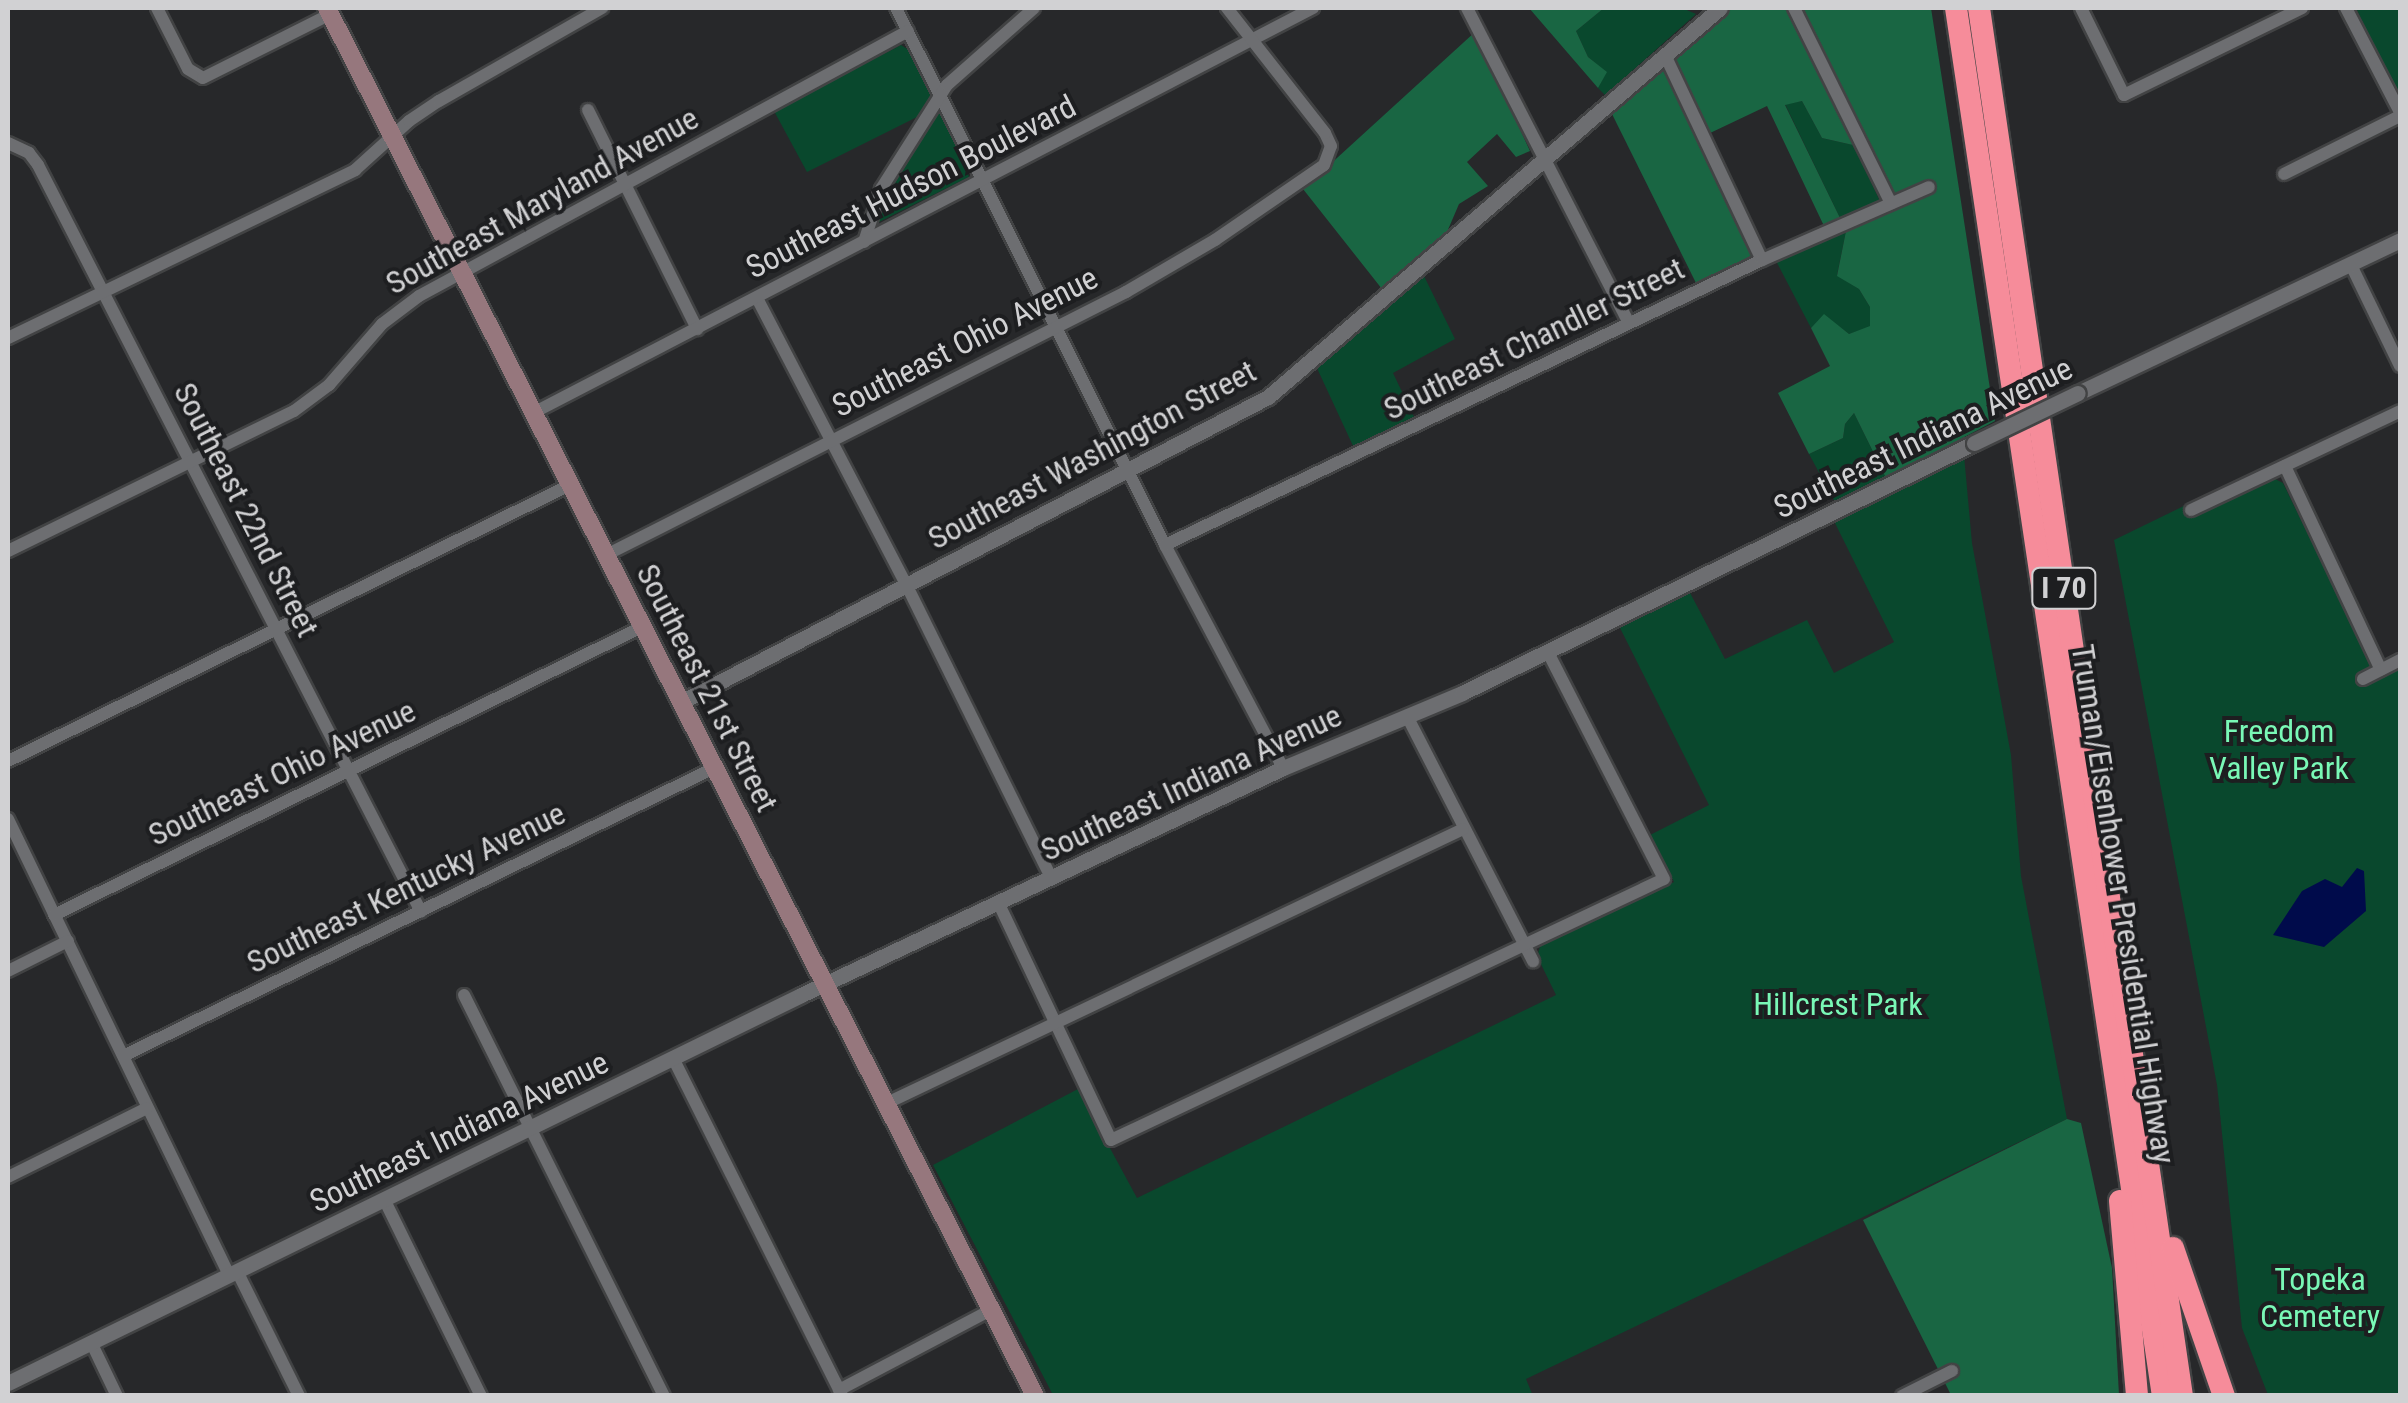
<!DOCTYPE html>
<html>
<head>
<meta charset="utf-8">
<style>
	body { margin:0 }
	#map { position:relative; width:2408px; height:1403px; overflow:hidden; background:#27282a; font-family:"Roboto Condensed",sans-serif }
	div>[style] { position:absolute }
	.green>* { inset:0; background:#09482d }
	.forest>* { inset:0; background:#196643 }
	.water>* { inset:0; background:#000b4b }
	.roads { filter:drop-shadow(2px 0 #424344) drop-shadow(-2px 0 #424344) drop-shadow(0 2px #424344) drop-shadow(0 -2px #424344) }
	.minor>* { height:12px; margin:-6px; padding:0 6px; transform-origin:6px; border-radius:6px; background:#6d6e71 }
	.tertiary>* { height:15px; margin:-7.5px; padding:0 7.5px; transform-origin:7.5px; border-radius:7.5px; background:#6d6e71 }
	.secondary>* { height:18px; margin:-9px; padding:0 9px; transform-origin:9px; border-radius:9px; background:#96777d }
	.motorway>* { height:22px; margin:-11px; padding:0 11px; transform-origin:11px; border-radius:11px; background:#f68c9a }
	.bridges { filter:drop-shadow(2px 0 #424344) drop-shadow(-2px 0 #424344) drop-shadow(0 2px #424344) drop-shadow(0 -2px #424344) }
	.tertiary-bridge>* { height:15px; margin:-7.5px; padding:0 7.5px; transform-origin:7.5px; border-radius:7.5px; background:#6d6e71 }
	span { translate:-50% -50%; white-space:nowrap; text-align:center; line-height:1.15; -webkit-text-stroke:8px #1d1e20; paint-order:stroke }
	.shield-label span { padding:2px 8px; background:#1d1e20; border:2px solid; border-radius:8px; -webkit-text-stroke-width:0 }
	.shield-label { font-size:30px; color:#d1d1d3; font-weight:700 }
	.street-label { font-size:32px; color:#d1d1d3 }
	.park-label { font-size:32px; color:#79f8b6 }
	.frame { position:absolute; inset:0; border:10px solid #d1d1d3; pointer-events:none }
</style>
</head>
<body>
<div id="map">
	<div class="green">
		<div style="clip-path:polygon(1604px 8px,1682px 8px,1696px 14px,1605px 95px,1598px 88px,1606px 72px,1588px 57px,1576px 31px)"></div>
		<div style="clip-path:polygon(2356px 8px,2400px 8px,2400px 101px)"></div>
		<div style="clip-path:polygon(901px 45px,912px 52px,933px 92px,923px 114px,807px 172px,774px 111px)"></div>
		<div style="clip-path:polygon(1802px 101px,1822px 138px,1853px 145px,1880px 201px,1840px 218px,1785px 104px)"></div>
		<div style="clip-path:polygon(939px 113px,948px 120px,969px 177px,871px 226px,889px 186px)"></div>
		<div style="clip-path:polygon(1846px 231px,1837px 275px,1859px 289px,1870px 307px,1870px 327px,1849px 334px,1824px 315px,1811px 328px,1775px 259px)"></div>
		<div style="clip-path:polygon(1423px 274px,1455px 339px,1393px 373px,1415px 419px,1354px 448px,1316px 366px)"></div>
		<div style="clip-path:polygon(1854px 413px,1886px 478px,1836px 504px,1809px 454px,1843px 438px,1845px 424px)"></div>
		<div style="clip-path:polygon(1964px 455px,1972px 543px,2011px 755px,2021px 876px,2067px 1119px,1526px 1379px,1533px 1396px,1053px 1395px,933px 1165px,1078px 1089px,1137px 1198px,1556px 995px,1537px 956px,1541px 944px,1674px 882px,1650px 835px,1709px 805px,1617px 622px,1688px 589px,1725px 659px,1807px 620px,1834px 673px,1894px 642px,1832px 517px)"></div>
		<div style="clip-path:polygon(2273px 478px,2283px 483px,2377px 677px,2400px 667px,2400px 1395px,2268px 1395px,2242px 1328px,2217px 1085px,2114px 540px,2192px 502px,2200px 513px)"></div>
	</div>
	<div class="forest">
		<div style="clip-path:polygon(1529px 8px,1604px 8px,1576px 31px,1588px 57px,1607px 72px,1598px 88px)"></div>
		<div style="clip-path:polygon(1730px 8px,1787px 8px,1853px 145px,1822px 138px,1802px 101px,1785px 105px,1840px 218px,1824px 226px,1767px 106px,1708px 134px,1676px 62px,1678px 54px)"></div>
		<div style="clip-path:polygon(1803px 8px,1931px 8px,1995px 421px,1886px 478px,1854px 413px,1845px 424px,1843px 438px,1809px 454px,1778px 393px,1830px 366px,1811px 328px,1824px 314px,1849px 334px,1870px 326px,1870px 307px,1859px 289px,1837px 276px,1846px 231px,1899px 206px)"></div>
		<div style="clip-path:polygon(1475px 32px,1530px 151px,1516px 157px,1497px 134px,1467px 162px,1488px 186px,1459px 204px,1447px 232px,1382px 289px,1303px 189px)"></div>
		<div style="clip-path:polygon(1664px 69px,1752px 255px,1748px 262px,1697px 285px,1611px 112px)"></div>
		<div style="clip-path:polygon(2067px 1119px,2081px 1123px,2112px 1268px,2119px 1395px,1951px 1395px,1863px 1220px)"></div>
	</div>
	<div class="water">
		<div style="clip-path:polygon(2357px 868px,2364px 871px,2366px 911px,2324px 947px,2273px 935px,2302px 891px,2325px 879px,2342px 887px)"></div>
	</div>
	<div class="roads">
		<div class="minor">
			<div style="left:157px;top:8px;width:68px;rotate:63.1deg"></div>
			<div style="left:188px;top:69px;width:17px;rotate:31deg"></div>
			<div style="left:203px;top:78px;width:143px;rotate:-26.6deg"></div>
			<div style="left:896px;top:8px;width:601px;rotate:63.39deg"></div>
			<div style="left:1165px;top:545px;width:252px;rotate:62.1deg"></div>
			<div style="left:1467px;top:8px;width:354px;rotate:62.8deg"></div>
			<div style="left:1794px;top:8px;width:218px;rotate:63.6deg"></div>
			<div style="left:2081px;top:8px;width:97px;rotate:63.7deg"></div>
			<div style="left:2124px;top:95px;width:198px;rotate:-26deg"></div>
			<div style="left:2346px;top:8px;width:117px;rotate:62.6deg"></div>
			<div style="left:1665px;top:55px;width:227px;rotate:64.7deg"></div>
			<div style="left:588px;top:110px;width:245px;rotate:63.5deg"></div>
			<div style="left:8px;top:143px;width:23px;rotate:25deg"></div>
			<div style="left:29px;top:153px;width:15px;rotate:53deg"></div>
			<div style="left:38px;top:165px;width:839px;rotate:62.85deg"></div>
			<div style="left:2284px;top:174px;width:130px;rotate:-26.6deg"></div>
			<div style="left:864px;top:242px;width:56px;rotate:-72.2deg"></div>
			<div style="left:881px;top:189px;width:123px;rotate:-57.6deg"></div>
			<div style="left:947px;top:85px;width:116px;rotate:-41.5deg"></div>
			<div style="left:2351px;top:265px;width:112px;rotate:64.1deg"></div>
			<div style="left:757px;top:298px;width:322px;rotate:62.5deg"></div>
			<div style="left:906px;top:584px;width:327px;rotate:63.7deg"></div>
			<div style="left:8px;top:338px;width:386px;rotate:-25.8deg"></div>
			<div style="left:355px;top:170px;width:73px;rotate:-42.2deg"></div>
			<div style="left:409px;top:121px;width:36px;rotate:-34deg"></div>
			<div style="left:439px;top:101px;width:188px;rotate:-29.7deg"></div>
			<div style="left:533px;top:413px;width:879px;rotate:-27.44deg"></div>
			<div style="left:2285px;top:466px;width:225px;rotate:64.8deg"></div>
			<div style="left:2191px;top:510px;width:231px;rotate:-25.3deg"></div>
			<div style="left:1165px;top:545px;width:662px;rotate:-25.52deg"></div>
			<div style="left:1762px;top:260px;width:182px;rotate:-23.6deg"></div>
			<div style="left:8px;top:551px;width:318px;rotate:-26.1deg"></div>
			<div style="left:294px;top:411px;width:44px;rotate:-36.6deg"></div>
			<div style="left:329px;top:385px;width:81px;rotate:-49deg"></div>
			<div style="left:382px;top:324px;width:46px;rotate:-37.1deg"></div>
			<div style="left:419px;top:296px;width:556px;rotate:-28.45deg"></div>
			<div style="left:606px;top:555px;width:583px;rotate:-26.83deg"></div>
			<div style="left:1126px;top:292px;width:103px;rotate:-30.3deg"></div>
			<div style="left:1215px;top:240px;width:132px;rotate:-34.5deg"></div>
			<div style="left:1324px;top:165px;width:20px;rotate:-70deg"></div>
			<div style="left:1331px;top:146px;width:14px;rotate:-115deg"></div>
			<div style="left:1325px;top:133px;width:159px;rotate:-128.1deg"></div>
			<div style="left:2363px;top:679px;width:42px;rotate:-27.2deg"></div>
			<div style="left:1407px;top:716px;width:276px;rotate:62.8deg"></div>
			<div style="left:8px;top:761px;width:626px;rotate:-26.16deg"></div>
			<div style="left:8px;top:819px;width:507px;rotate:64.14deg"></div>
			<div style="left:998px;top:902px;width:263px;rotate:64.6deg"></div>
			<div style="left:1111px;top:1140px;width:611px;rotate:-25.27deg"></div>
			<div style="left:1664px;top:879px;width:255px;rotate:-117.1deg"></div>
			<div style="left:54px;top:915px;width:655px;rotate:-26.1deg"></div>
			<div style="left:8px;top:971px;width:67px;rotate:-26.6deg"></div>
			<div style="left:464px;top:995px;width:448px;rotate:63.5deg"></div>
			<div style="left:123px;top:1056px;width:657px;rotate:-25.98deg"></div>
			<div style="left:673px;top:1058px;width:378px;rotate:63.4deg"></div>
			<div style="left:885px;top:1104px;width:640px;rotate:-25.44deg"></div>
			<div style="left:8px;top:1177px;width:155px;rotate:-26.4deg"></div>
			<div style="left:384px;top:1199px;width:220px;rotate:63.8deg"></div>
			<div style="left:237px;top:1271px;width:140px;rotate:63.6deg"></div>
			<div style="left:91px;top:1342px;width:60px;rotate:64.3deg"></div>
			<div style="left:839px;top:1390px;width:172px;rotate:-27.8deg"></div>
			<div style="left:1902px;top:1396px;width:56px;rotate:-26.6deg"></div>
		</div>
		<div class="tertiary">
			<div style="left:2078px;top:393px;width:357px;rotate:-25.4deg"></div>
			<div style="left:681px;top:702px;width:662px;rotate:-27.46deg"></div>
			<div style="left:1268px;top:397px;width:596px;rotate:-40.72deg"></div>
			<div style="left:8px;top:1383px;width:883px;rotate:-26.07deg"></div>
			<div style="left:801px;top:995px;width:533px;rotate:-25.22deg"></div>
			<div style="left:1283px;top:768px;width:194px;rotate:-22.7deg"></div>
			<div style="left:1462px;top:693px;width:570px;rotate:-26.03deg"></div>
		</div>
		<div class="secondary">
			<div style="left:327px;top:8px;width:1558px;rotate:62.97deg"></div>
		</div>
		<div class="motorway">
			<div style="left:1956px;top:8px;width:1403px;rotate:81.52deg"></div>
			<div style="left:1979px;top:8px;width:1403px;rotate:81.68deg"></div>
			<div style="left:2120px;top:1201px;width:196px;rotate:85deg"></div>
			<div style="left:2173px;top:1248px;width:157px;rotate:71deg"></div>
		</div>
	</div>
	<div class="bridges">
		<div class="tertiary-bridge">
			<div style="left:1974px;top:443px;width:115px;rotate:-25.7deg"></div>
		</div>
	</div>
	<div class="shield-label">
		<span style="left:2064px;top:588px">I 70</span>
	</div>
	<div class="street-label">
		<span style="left:911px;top:187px;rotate:-27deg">Southeast Hudson Boulevard</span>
		<span style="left:542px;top:201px;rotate:-29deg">Southeast Maryland Avenue</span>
		<span style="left:1534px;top:339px;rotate:-26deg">Southeast Chandler Street</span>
		<span style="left:965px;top:342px;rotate:-27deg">Southeast Ohio Avenue</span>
		<span style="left:1923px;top:438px;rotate:-26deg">Southeast Indiana Avenue</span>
		<span style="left:1092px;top:455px;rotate:-28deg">Southeast Washington Street</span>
		<span style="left:246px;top:510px;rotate:63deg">Southeast 22nd Street</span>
		<span style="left:707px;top:688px;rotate:63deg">Southeast 21st Street</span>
		<span style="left:282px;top:773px;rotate:-26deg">Southeast Ohio Avenue</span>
		<span style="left:1191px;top:783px;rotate:-25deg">Southeast Indiana Avenue</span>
		<span style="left:406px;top:888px;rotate:-26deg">Southeast Kentucky Avenue</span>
		<span style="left:2123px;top:904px;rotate:81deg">Truman/Eisenhower Presidential Highway</span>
		<span style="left:459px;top:1132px;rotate:-26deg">Southeast Indiana Avenue</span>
	</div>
	<div class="park-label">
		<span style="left:2279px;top:750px">Freedom<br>Valley Park</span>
		<span style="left:1838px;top:1004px">Hillcrest Park</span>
		<span style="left:2320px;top:1298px">Topeka<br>Cemetery</span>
	</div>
	<div class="frame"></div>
</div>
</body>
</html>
